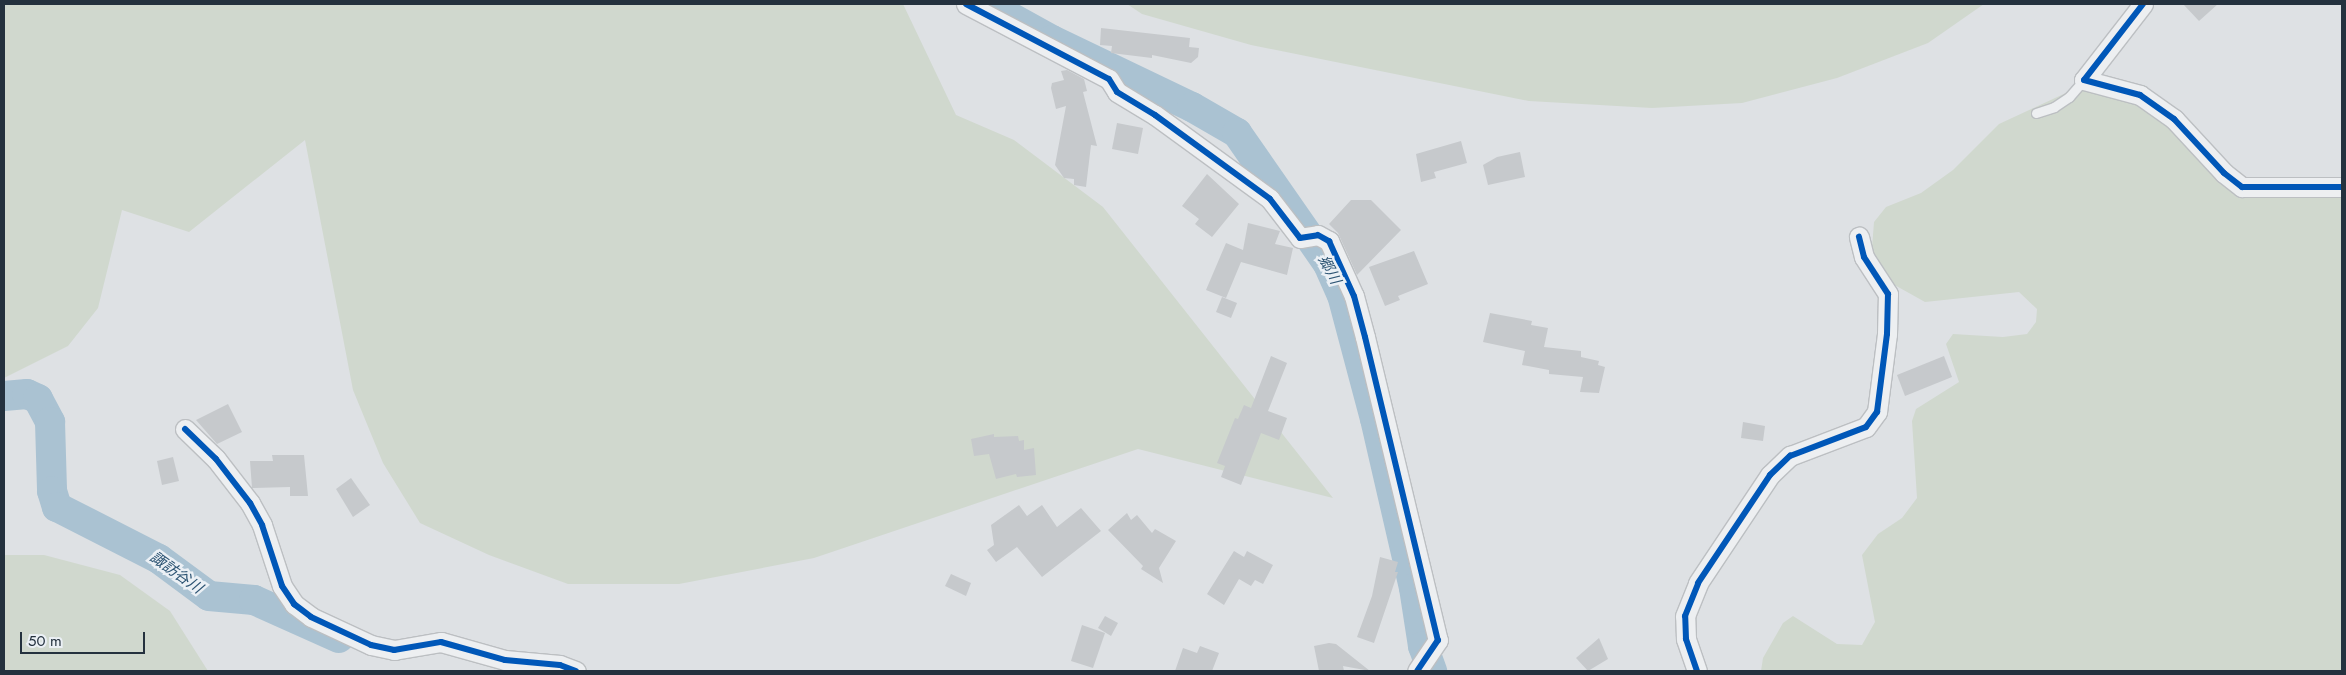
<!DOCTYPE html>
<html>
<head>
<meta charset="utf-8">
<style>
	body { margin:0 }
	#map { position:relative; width:2346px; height:675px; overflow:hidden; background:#dee1e4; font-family:Jost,"Noto Sans JP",sans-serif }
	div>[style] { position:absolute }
	.green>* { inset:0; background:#d0d8ce }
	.river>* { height:30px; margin:-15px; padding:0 15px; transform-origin:15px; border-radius:15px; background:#aac2d2 }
	.building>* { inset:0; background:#c6c9cc }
	.roads { filter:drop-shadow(1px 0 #bcbfc2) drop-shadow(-1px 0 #bcbfc2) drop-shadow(0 1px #bcbfc2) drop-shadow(0 -1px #bcbfc2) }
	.service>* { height:9px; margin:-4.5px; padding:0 4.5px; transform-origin:4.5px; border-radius:4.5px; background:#edeff1 }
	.minor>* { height:19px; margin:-9.5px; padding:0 9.5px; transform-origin:9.5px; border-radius:9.5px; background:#edeff1 }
	.cycleway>* { height:6px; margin:-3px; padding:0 3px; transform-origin:3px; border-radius:3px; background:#0057b8 }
	span { translate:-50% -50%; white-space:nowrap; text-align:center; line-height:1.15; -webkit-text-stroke:5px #ebf0f5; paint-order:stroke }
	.water-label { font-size:15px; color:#2d5473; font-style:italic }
	.frame { position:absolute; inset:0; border:5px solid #24313e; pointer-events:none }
	.scale { position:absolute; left:20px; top:632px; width:125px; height:22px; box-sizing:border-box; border:2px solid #24313e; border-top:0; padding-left:6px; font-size:15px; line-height:18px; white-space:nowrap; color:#24313e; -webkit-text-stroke:4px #ebf0f5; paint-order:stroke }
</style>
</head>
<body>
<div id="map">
	<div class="green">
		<div style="clip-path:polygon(4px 4px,903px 4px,956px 115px,1014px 140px,1103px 207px,1333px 498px,1138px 449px,814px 558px,679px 584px,568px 584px,489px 555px,420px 523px,383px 463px,353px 390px,305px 140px,189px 232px,122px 210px,98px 308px,68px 346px,4px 378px)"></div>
		<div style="clip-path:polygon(1127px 4px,1984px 4px,1928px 43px,1837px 78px,1742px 103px,1652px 108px,1529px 101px,1251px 45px,1142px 14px)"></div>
		<div style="clip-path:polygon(2083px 85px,2145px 103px,2267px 194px,2342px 193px,2342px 671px,1761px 671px,1763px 658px,1783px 623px,1793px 616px,1837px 644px,1862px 645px,1875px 622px,1862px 555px,1878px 534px,1902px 518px,1917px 498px,1912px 421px,1916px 409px,1959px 382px,1946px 344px,1953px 334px,2003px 337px,2027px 334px,2036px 322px,2037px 309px,2019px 292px,1925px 302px,1891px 283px,1881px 273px,1872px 248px,1874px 222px,1886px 207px,1921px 193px,1953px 170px,1999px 124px)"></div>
		<div style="clip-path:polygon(4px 555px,44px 555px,120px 575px,170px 611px,208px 671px,4px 671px)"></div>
	</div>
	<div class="river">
		<div style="left:987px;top:4px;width:74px;rotate:29deg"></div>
		<div style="left:1052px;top:40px;width:155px;rotate:25.6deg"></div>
		<div style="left:1192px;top:107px;width:52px;rotate:30deg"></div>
		<div style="left:1237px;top:133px;width:160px;rotate:55.2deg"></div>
		<div style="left:1328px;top:264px;width:34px;rotate:66deg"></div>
		<div style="left:1342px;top:295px;width:128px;rotate:75.1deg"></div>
		<div style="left:1375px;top:419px;width:173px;rotate:77deg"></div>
		<div style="left:1414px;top:588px;width:59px;rotate:81.2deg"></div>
		<div style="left:1423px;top:646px;width:27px;rotate:70deg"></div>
		<div style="left:4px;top:396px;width:23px;rotate:-5deg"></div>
		<div style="left:27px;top:394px;width:12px;rotate:24deg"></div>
		<div style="left:38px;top:399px;width:26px;rotate:62deg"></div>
		<div style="left:50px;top:422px;width:69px;rotate:88.3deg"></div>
		<div style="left:52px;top:491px;width:17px;rotate:73deg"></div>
		<div style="left:57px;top:507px;width:114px;rotate:27deg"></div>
		<div style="left:159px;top:559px;width:62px;rotate:36.5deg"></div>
		<div style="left:209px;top:596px;width:45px;rotate:5.1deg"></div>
		<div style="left:254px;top:600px;width:93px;rotate:24.1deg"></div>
	</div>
	<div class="building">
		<div style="clip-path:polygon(2183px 4px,2218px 4px,2199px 21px)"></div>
		<div style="clip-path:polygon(1101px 28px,1190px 38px,1189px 47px,1199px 48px,1198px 57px,1191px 63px,1152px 55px,1152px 58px,1111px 53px,1112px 46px,1100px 45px)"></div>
		<div style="clip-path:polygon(1067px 70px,1084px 79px,1087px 91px,1083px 92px,1097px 146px,1091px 145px,1086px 187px,1074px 185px,1074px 179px,1064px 178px,1055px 165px,1066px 106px,1056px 109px,1051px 88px,1052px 83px,1064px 80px,1061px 71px)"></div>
		<div style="clip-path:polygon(1117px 123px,1143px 128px,1138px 154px,1112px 149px)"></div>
		<div style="clip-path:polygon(1461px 141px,1467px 163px,1434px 172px,1436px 178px,1421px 182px,1416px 154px)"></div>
		<div style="clip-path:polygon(1520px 152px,1525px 177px,1488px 185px,1483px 165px,1497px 157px)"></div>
		<div style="clip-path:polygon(1207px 174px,1239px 204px,1212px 237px,1195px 224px,1199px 219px,1182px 206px)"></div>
		<div style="clip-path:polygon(1351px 200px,1371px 200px,1401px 230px,1357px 275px,1338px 233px,1329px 224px)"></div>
		<div style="clip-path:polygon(1248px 223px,1280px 231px,1275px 244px,1293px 248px,1287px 275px,1241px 262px,1226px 298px,1206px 290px,1226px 243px,1243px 250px)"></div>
		<div style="clip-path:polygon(1414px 251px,1428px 284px,1398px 296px,1400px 300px,1385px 306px,1369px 267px)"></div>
		<div style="clip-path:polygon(1222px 297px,1237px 303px,1231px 318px,1216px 312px)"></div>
		<div style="clip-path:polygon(1490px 313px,1532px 321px,1531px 325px,1548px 328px,1544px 347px,1581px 351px,1581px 357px,1599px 361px,1598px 365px,1605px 367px,1599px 393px,1580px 392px,1583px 377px,1549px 374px,1549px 370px,1522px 365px,1525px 351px,1483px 342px)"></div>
		<div style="clip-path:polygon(1271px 356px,1287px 363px,1268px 411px,1287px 418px,1279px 440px,1261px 433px,1241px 485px,1221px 477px,1225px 466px,1217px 463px,1235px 418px,1238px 419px,1244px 405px,1251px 408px)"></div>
		<div style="clip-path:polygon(1944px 356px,1952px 377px,1905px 396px,1897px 375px)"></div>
		<div style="clip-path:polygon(228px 404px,242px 432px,217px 444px,196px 420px)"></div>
		<div style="clip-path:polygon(1743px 422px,1765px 426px,1763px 441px,1741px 438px)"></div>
		<div style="clip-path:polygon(994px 434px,994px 437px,1018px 436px,1019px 441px,1024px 440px,1024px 450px,1034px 448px,1036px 475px,1017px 477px,1016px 474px,996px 479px,989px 454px,974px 456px,971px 439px)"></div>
		<div style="clip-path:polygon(272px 455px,304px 455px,308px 496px,290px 496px,290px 487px,252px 488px,250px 461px,273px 461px)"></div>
		<div style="clip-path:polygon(173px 457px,179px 481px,162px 485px,157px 461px)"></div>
		<div style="clip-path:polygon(351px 478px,370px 505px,353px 517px,336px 489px)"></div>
		<div style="clip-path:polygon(1019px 505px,1027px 516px,1042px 505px,1057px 527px,1081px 508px,1101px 531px,1042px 577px,1017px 547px,996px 562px,987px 550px,994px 545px,991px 525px)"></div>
		<div style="clip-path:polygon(1127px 513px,1131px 520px,1137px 515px,1152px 533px,1155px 529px,1176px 541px,1159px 568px,1163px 583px,1141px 569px,1143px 566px,1108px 530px)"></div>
		<div style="clip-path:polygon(1234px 551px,1244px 557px,1247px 551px,1273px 565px,1263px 584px,1255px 580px,1251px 586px,1239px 579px,1224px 605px,1207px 594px)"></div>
		<div style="clip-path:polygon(1380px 557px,1398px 562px,1395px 572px,1398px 572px,1374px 643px,1357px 637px,1372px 596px)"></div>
		<div style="clip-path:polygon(951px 574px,971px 583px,966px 596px,945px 586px)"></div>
		<div style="clip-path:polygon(1105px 616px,1118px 623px,1111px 636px,1098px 628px)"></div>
		<div style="clip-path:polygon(1082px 625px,1105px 633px,1093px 668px,1071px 661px)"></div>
		<div style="clip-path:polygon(1599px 638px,1608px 659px,1588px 671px,1576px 658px)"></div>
		<div style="clip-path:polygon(1329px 643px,1336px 644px,1370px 671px,1343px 666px,1344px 671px,1319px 671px,1314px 646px)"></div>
		<div style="clip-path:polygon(1200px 646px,1219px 653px,1212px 671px,1175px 671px,1183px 648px,1197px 653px)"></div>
	</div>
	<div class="roads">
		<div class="service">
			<div style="left:2036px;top:113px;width:19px;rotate:-18deg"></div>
			<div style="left:2054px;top:107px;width:18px;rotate:-34deg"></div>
			<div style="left:2069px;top:97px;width:23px;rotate:-49deg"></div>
		</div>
		<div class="minor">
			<div style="left:966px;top:4px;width:161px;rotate:27.7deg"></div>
			<div style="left:1109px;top:79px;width:15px;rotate:58deg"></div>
			<div style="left:1117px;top:92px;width:44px;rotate:31.2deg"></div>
			<div style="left:1155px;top:115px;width:142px;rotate:36.1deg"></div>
			<div style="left:1270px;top:199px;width:49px;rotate:52.4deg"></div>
			<div style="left:1300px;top:238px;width:18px;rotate:-9deg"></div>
			<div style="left:1318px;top:235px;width:13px;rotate:29deg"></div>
			<div style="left:1329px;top:241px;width:60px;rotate:65.6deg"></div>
			<div style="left:1354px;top:296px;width:42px;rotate:75deg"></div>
			<div style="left:1365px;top:337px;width:312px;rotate:76.5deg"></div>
			<div style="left:1438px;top:640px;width:37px;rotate:124deg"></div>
			<div style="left:2143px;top:4px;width:96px;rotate:127.8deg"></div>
			<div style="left:2084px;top:80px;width:58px;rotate:15deg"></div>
			<div style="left:2140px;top:95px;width:42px;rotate:35.2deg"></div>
			<div style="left:2174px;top:119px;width:74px;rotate:47.2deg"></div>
			<div style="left:2224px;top:173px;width:23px;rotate:38deg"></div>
			<div style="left:2242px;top:187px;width:100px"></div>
			<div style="left:185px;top:429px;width:43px;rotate:44.1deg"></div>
			<div style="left:216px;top:459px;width:56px;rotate:52.3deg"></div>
			<div style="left:250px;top:503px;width:25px;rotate:61deg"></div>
			<div style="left:262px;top:525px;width:64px;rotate:71.8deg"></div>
			<div style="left:282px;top:586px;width:22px;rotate:56deg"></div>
			<div style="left:294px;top:604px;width:21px;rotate:37deg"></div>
			<div style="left:311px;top:617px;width:66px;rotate:25deg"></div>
			<div style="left:371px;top:645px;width:24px;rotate:12deg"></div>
			<div style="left:394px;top:650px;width:48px;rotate:-9.7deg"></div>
			<div style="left:441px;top:642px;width:66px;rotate:15.7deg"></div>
			<div style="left:505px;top:660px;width:55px;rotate:5.2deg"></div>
			<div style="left:560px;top:665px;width:17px;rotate:21deg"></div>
			<div style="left:1697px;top:671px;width:34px;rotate:-109deg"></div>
			<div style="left:1686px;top:639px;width:23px;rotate:-92deg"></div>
			<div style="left:1685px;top:616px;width:35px;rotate:-68deg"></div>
			<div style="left:1698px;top:583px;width:130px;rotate:-56.3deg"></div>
			<div style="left:1770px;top:475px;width:28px;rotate:-44deg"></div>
			<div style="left:1790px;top:456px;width:81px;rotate:-20.9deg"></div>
			<div style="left:1866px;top:427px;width:19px;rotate:-54deg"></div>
			<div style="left:1877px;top:412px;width:79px;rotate:-82.7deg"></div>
			<div style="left:1887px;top:334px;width:40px;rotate:-88.6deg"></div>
			<div style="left:1888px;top:294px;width:44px;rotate:-123deg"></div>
			<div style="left:1864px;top:257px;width:21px;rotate:-104deg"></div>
		</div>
	</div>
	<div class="cycleway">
		<div style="left:966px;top:4px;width:161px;rotate:27.7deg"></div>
		<div style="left:1109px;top:79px;width:15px;rotate:58deg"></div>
		<div style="left:1117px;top:92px;width:44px;rotate:31.2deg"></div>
		<div style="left:1155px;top:115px;width:142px;rotate:36.1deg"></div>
		<div style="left:1270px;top:199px;width:49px;rotate:52.4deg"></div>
		<div style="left:1300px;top:238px;width:18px;rotate:-9deg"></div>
		<div style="left:1318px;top:235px;width:13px;rotate:29deg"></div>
		<div style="left:1329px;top:241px;width:60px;rotate:65.6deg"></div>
		<div style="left:1354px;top:296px;width:42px;rotate:75deg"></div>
		<div style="left:1365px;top:337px;width:312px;rotate:76.5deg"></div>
		<div style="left:1438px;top:640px;width:37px;rotate:124deg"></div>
		<div style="left:2143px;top:4px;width:96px;rotate:127.8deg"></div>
		<div style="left:2084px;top:80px;width:58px;rotate:15deg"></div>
		<div style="left:2140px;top:95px;width:42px;rotate:35.2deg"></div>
		<div style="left:2174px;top:119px;width:74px;rotate:47.2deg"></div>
		<div style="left:2224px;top:173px;width:23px;rotate:38deg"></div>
		<div style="left:2242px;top:187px;width:100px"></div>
		<div style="left:185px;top:429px;width:43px;rotate:44.1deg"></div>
		<div style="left:216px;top:459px;width:56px;rotate:52.3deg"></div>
		<div style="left:250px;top:503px;width:25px;rotate:61deg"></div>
		<div style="left:262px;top:525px;width:64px;rotate:71.8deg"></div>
		<div style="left:282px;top:586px;width:22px;rotate:56deg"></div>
		<div style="left:294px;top:604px;width:21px;rotate:37deg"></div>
		<div style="left:311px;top:617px;width:66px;rotate:25deg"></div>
		<div style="left:371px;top:645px;width:24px;rotate:12deg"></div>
		<div style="left:394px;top:650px;width:48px;rotate:-9.7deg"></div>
		<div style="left:441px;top:642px;width:66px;rotate:15.7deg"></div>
		<div style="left:505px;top:660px;width:55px;rotate:5.2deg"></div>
		<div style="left:560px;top:665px;width:17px;rotate:21deg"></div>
		<div style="left:1697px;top:671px;width:34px;rotate:-109deg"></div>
		<div style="left:1686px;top:639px;width:23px;rotate:-92deg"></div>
		<div style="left:1685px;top:616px;width:35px;rotate:-68deg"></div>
		<div style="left:1698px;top:583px;width:130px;rotate:-56.3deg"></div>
		<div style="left:1770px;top:475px;width:28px;rotate:-44deg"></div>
		<div style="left:1790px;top:456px;width:81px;rotate:-20.9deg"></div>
		<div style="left:1866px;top:427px;width:19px;rotate:-54deg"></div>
		<div style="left:1877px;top:412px;width:79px;rotate:-82.7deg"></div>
		<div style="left:1887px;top:334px;width:40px;rotate:-88.6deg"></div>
		<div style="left:1888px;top:294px;width:44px;rotate:-123deg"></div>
		<div style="left:1864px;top:257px;width:21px;rotate:-104deg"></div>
	</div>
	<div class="water-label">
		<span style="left:1329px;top:270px;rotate:62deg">郷川</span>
		<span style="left:176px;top:573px;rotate:35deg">諏訪谷川</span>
	</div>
	<div class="frame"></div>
	<div class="scale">50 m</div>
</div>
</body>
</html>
